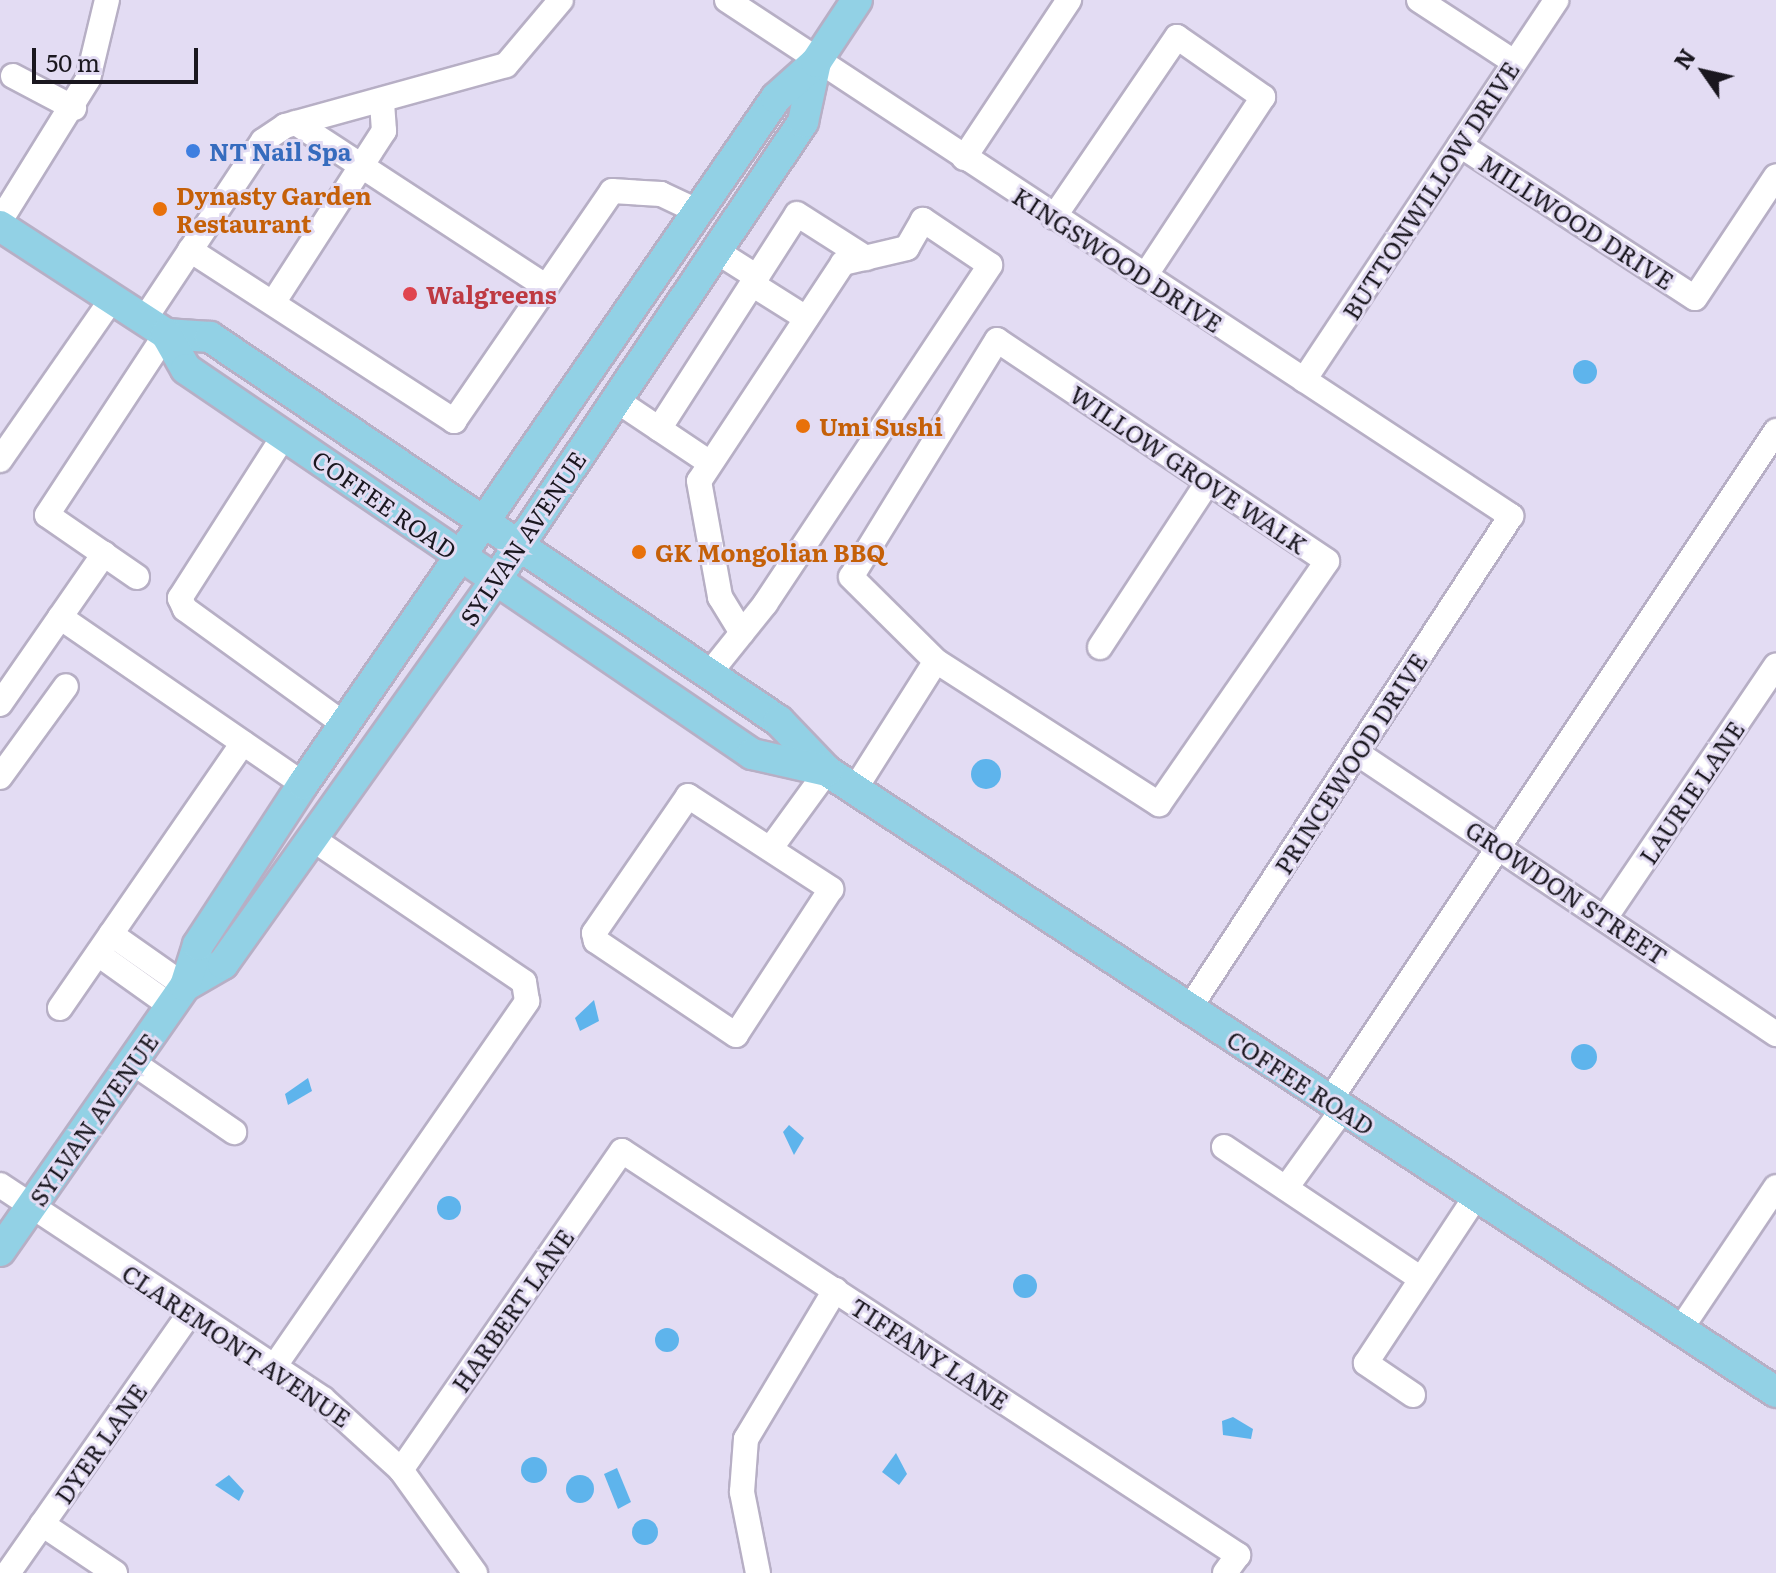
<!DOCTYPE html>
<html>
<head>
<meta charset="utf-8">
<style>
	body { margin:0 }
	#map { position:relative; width:1776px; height:1573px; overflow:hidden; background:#e3dcf3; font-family:Literata,serif }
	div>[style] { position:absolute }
	.water>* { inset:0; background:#5eb4ec }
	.round { border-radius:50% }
	.roads { filter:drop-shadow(2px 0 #b7afc5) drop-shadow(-2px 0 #b7afc5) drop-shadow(0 2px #b7afc5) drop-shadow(0 -2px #b7afc5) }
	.minor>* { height:24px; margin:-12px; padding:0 12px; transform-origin:12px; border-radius:12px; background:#fff }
	.major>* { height:30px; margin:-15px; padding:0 15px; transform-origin:15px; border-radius:15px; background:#92d1e5 }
	.dots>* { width:22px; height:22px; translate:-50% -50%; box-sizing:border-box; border:4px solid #e3dcf3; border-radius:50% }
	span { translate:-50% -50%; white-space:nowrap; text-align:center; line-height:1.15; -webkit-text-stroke:6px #e3dcf3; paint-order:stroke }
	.shop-label { font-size:24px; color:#366cbe; font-weight:700 }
	.left { translate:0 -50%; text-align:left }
	.street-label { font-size:24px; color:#1a171f }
	.food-label { font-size:24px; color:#c56008; font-weight:700 }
	.health-label { font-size:24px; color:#be3a42; font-weight:700 }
	.north { position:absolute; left:1664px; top:32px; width:80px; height:80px; -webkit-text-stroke:6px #e3dcf3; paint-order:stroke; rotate:304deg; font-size:22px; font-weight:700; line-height:32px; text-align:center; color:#1a171f }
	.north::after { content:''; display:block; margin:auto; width:28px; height:36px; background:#1a171f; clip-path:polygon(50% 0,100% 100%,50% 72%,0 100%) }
	.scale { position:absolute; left:32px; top:48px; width:166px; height:36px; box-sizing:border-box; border:4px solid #1a171f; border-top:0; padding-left:10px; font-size:24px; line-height:28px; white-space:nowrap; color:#1a171f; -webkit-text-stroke:6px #e3dcf3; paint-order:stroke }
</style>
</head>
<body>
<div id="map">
	<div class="water">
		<div class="round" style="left:1573px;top:360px;width:24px;height:24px"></div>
		<div class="round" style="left:971px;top:759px;width:30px;height:30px"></div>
		<div style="clip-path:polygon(594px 1000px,599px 1021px,580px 1031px,575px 1018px)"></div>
		<div class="round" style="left:1571px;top:1044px;width:26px;height:26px"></div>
		<div style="clip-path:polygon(308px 1078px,312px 1091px,288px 1105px,285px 1094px)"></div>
		<div style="clip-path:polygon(789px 1125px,804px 1138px,794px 1155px,783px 1132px)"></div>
		<div class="round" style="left:437px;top:1196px;width:24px;height:24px"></div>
		<div class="round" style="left:1013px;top:1274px;width:24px;height:24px"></div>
		<div class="round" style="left:655px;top:1328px;width:24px;height:24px"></div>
		<div style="clip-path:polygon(1233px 1417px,1253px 1429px,1251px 1439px,1223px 1435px,1222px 1421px)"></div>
		<div style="clip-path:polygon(896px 1453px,907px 1474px,899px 1485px,882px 1472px)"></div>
		<div class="round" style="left:521px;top:1457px;width:26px;height:26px"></div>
		<div style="clip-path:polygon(617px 1468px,631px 1502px,618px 1509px,604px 1474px)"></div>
		<div class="round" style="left:566px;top:1475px;width:28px;height:28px"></div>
		<div style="clip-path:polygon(229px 1475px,244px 1491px,239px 1501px,215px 1485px)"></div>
		<div class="round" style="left:632px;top:1519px;width:26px;height:26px"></div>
	</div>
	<div class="roads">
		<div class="minor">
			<div style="left:727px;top:0;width:939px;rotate:33.35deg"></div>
			<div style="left:1511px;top:516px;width:589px;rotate:123.15deg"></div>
			<div style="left:1419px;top:0;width:113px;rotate:33.1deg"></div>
			<div style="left:13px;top:76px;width:69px;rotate:27.7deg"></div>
			<div style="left:296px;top:123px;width:296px;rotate:33.2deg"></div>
			<div style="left:1460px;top:145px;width:280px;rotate:33.1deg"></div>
			<div style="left:1695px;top:298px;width:146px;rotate:-56.4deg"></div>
			<div style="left:964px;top:158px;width:190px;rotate:-56.4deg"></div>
			<div style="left:1054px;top:217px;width:218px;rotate:-55.7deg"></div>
			<div style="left:1177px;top:37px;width:105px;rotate:34.9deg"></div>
			<div style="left:1263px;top:97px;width:214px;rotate:123.4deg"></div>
			<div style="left:0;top:221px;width:167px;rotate:-58.2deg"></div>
			<div style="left:88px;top:79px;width:81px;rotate:-76.5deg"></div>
			<div style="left:190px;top:250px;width:315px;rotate:32.9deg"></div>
			<div style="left:454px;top:421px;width:279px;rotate:-55.5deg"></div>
			<div style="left:612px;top:191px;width:49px;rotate:3.5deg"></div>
			<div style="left:661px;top:194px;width:42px;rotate:25.3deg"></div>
			<div style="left:716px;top:251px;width:49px;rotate:32.4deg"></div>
			<div style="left:752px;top:284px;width:64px;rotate:32.2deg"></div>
			<div style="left:273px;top:303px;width:205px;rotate:-57.2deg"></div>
			<div style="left:384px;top:131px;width:29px;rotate:-94deg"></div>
			<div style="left:144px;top:320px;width:215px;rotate:-56.4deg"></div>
			<div style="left:263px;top:141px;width:27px;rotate:-34deg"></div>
			<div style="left:285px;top:126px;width:229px;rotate:-15.4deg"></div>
			<div style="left:506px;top:65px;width:85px;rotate:-49.8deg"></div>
			<div style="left:1304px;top:380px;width:456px;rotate:-56.4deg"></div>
			<div style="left:616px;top:400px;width:113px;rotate:33.8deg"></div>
			<div style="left:659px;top:429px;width:255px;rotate:-57.3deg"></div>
			<div style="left:797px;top:214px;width:82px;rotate:32.5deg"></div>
			<div style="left:285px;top:434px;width:195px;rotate:122.6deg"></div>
			<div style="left:180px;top:598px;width:12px;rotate:66deg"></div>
			<div style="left:185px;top:609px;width:198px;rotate:35.9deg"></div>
			<div style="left:0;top:460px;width:195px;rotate:-55.2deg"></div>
			<div style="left:137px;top:577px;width:109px;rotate:-145.4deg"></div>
			<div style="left:47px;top:515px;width:217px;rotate:-56.7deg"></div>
			<div style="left:60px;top:617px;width:295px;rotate:34.5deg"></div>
			<div style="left:1100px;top:647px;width:197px;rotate:-56.8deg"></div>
			<div style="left:709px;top:674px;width:90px;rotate:-51.3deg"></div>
			<div style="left:765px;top:604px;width:407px;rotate:-56.4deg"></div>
			<div style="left:990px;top:265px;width:81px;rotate:-146.1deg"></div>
			<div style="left:923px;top:220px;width:32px;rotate:120deg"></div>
			<div style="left:907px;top:248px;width:66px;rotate:166.8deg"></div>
			<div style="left:843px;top:263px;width:261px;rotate:123.4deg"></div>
			<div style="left:699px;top:481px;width:118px;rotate:79.7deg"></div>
			<div style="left:720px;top:597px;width:42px;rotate:58.6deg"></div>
			<div style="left:0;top:704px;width:183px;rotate:-55.3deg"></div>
			<div style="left:1357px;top:753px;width:505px;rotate:33.85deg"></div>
			<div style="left:0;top:777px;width:112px;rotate:-54deg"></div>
			<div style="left:855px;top:789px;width:151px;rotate:-57.7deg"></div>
			<div style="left:936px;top:661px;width:265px;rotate:32.7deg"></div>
			<div style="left:1159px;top:804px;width:295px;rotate:-55.3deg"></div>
			<div style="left:1327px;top:561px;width:397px;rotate:-146.2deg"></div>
			<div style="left:997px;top:340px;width:278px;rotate:121.6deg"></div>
			<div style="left:851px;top:577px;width:120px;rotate:44.7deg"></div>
			<div style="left:688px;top:796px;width:171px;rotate:33deg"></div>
			<div style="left:831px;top:889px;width:174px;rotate:123.1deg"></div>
			<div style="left:736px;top:1035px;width:169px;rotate:-146.1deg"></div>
			<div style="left:596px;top:941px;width:8px;rotate:-104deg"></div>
			<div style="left:594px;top:933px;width:166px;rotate:-55.5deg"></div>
			<div style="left:773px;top:845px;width:92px;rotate:-53.9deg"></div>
			<div style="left:1605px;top:918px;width:305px;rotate:-55.9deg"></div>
			<div style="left:111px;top:934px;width:90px;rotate:35.1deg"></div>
			<div style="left:98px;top:954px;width:90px;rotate:35.5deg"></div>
			<div style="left:60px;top:1008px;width:322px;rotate:-55.4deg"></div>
			<div style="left:132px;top:1062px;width:124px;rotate:34.5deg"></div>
			<div style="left:1330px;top:1100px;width:804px;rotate:-56.31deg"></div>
			<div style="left:1224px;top:1147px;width:237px;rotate:33.8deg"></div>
			<div style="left:0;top:1185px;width:387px;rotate:33.5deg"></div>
			<div style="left:323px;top:1399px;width:105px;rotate:42.3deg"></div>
			<div style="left:401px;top:1470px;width:127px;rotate:54.3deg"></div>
			<div style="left:1286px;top:1188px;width:97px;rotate:-54.2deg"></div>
			<div style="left:1680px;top:1330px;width:172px;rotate:-56.1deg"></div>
			<div style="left:274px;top:1367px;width:445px;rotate:-55.3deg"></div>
			<div style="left:527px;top:1001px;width:19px;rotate:-99deg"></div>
			<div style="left:524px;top:982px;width:255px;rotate:-145.9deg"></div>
			<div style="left:1413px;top:1395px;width:57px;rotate:-145.8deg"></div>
			<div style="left:1366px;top:1363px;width:200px;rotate:-56.6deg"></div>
			<div style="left:401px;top:1470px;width:388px;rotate:-55.3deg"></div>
			<div style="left:622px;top:1151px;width:737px;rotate:33.26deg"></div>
			<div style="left:1238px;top:1555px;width:22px;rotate:126deg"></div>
			<div style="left:42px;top:1524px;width:88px;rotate:33.9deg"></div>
			<div style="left:8px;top:1573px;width:319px;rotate:-55deg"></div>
			<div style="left:758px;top:1573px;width:83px;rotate:-101.2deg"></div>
			<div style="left:742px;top:1492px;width:53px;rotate:-85.7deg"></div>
			<div style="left:746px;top:1439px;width:174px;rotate:-59.1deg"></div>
		</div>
		<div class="major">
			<div style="left:0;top:226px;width:198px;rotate:33deg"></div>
			<div style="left:166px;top:334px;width:44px;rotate:3.9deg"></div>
			<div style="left:210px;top:337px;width:686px;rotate:34.01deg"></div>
			<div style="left:779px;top:721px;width:69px;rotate:46.2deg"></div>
			<div style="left:827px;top:771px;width:1134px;rotate:33.2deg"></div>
			<div style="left:166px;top:334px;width:40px;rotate:60.3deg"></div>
			<div style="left:186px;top:369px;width:685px;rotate:34.22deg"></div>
			<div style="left:752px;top:754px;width:77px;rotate:12.8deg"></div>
			<div style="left:185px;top:986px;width:44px;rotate:-30.1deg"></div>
			<div style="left:223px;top:964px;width:470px;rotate:-54.6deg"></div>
			<div style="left:495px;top:581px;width:553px;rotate:-56.14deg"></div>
			<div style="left:803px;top:122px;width:61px;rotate:-77.8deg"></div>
			<div style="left:0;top:1251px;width:323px;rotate:-55.1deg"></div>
			<div style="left:185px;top:986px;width:43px;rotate:-72.4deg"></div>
			<div style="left:198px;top:945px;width:192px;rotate:-56.9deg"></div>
			<div style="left:303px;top:784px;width:833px;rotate:-55.41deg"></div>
			<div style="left:776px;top:98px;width:54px;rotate:-42deg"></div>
			<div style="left:816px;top:62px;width:74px;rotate:-56.5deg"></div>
		</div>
	</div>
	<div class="dots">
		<div style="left:193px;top:151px;background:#3f7fe0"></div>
		<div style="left:160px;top:209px;background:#e8710a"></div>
		<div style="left:410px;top:294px;background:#e0444e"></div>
		<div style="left:803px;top:426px;background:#e8710a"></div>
		<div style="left:639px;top:552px;background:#e8710a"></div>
	</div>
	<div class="shop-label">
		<span class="left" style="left:209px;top:151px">NT Nail Spa</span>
	</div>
	<div class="street-label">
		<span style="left:1430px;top:190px;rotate:-57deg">BUTTONWILLOW DRIVE</span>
		<span style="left:1577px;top:221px;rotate:33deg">MILLWOOD DRIVE</span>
		<span style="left:1118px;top:259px;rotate:33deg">KINGSWOOD DRIVE</span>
		<span style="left:1189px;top:469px;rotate:34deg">WILLOW GROVE WALK</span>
		<span style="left:385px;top:504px;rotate:35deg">COFFEE ROAD</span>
		<span style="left:522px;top:538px;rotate:-56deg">SYLVAN AVENUE</span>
		<span style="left:1350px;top:763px;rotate:-57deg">PRINCEWOOD DRIVE</span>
		<span style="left:1691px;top:792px;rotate:-56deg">LAURIE LANE</span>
		<span style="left:1567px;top:892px;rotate:34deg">GROWDON STREET</span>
		<span style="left:1301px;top:1082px;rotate:33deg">COFFEE ROAD</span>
		<span style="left:93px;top:1119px;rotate:-55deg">SYLVAN AVENUE</span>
		<span style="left:512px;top:1310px;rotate:-55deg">HARBERT LANE</span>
		<span style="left:237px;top:1345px;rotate:34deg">CLAREMONT AVENUE</span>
		<span style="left:930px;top:1353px;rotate:33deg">TIFFANY LANE</span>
		<span style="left:100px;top:1443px;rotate:-55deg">DYER LANE</span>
	</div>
	<div class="food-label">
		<span class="left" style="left:176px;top:209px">Dynasty Garden<br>Restaurant</span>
		<span class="left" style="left:819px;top:426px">Umi Sushi</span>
		<span class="left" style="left:655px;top:552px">GK Mongolian BBQ</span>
	</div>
	<div class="health-label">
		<span class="left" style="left:426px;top:294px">Walgreens</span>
	</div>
	<div class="north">N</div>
	<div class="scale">50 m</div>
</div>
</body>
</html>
